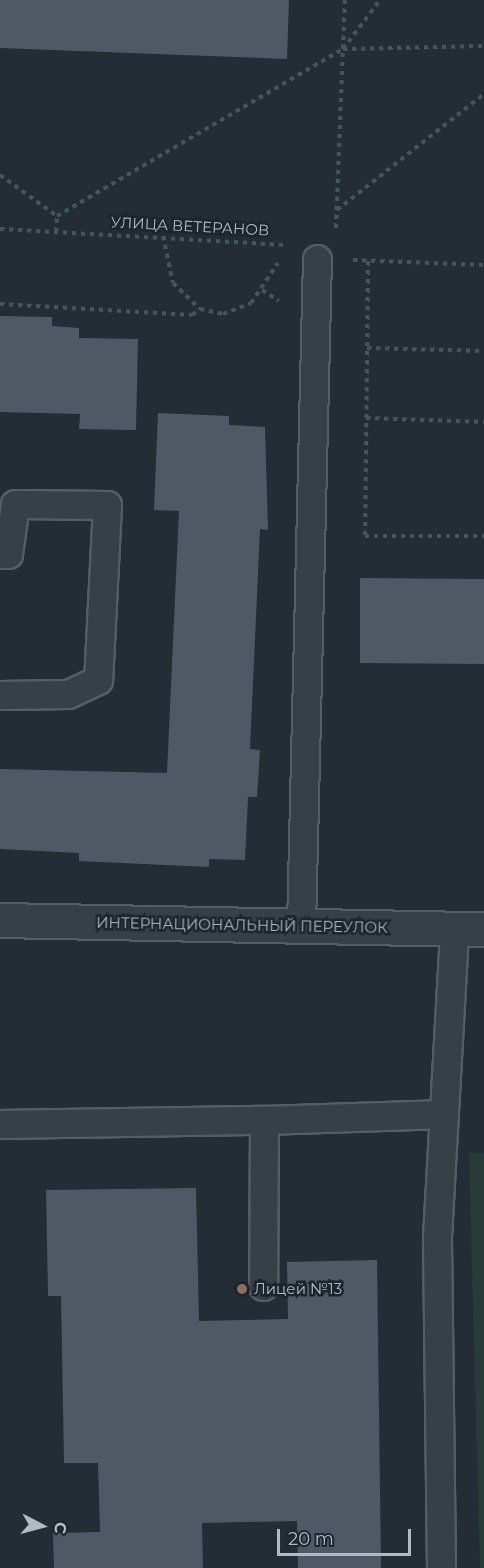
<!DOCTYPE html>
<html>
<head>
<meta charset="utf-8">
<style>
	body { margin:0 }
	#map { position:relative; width:484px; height:1568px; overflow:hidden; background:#242d36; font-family:Montserrat,sans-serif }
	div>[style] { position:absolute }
	.green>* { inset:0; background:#283b39 }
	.building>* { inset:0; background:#4f5965 }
	.path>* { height:4px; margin-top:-2px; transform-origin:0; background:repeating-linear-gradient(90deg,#455657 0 4.5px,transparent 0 9px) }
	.roads { filter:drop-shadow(2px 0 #555d65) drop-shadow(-2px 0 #555d65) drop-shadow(0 2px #555d65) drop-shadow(0 -2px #555d65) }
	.lane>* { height:27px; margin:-13.5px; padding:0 13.5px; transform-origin:13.5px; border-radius:13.5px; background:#373f47 }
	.street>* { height:33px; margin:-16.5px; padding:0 16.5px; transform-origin:16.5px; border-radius:16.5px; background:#373f47 }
	.dots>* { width:16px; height:16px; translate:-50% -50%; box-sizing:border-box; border:3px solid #1c242c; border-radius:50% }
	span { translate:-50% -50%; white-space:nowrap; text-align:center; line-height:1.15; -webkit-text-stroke:5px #1c242c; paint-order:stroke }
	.street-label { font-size:15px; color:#b2bac3 }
	.poi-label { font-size:15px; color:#b2bac3 }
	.left { translate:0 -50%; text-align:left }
	.north { position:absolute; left:12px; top:1496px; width:60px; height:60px; -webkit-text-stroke:4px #1c242c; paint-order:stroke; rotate:96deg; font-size:16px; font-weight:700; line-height:24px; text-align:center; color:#b2bac3 }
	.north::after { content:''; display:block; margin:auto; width:21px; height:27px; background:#b2bac3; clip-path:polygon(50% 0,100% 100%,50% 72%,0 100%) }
	.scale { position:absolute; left:277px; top:1529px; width:134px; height:27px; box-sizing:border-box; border:3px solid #b2bac3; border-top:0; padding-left:8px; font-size:18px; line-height:21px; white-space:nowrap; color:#b2bac3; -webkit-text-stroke:4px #1c242c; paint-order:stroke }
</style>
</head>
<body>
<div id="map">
	<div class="green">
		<div style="clip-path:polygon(469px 1153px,484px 1153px,484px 1568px,480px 1568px)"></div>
	</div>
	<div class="building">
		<div style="clip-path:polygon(0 0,289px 0,287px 59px,0 48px)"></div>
		<div style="clip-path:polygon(0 316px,52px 317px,52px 326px,79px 328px,79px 338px,138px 339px,136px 430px,79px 429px,80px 414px,0 412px)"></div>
		<div style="clip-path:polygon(158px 413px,229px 416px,229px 425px,265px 427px,268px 530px,260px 529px,250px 749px,260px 750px,257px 797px,248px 797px,245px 860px,209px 859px,209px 867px,79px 861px,79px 853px,0 849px,0 769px,167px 773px,179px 511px,154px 510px)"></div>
		<div style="clip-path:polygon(360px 578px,484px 579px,484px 664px,360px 663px)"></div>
		<div style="clip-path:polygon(196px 1188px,199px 1321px,288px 1319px,287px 1262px,377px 1260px,381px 1568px,298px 1568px,297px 1521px,202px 1523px,203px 1568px,54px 1568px,53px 1533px,100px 1532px,98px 1463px,64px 1463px,61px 1296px,48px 1296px,46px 1190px)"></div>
	</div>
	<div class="path">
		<div style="left:343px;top:49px;width:49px;rotate:-87.7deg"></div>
		<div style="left:0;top:175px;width:70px;rotate:35.7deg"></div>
		<div style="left:337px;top:210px;width:187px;rotate:-38.3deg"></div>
		<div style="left:336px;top:228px;width:179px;rotate:-87.8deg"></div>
		<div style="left:343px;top:49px;width:141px;rotate:-1.2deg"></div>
		<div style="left:0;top:229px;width:285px;rotate:3.2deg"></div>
		<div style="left:56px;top:232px;width:16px;rotate:-86deg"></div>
		<div style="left:57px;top:216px;width:331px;rotate:-30.3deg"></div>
		<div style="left:343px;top:49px;width:61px;rotate:-52.9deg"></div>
		<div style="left:163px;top:236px;width:48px;rotate:78deg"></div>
		<div style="left:173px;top:283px;width:37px;rotate:44deg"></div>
		<div style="left:200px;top:309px;width:24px;rotate:12deg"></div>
		<div style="left:223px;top:314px;width:30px;rotate:-21deg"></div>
		<div style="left:251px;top:303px;width:48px;rotate:-56deg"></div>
		<div style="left:353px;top:260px;width:131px;rotate:2.2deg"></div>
		<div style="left:368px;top:261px;width:275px;rotate:90.6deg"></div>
		<div style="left:365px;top:536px;width:119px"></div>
		<div style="left:262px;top:290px;width:20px;rotate:33deg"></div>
		<div style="left:0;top:304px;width:192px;rotate:3.3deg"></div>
		<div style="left:192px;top:315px;width:10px;rotate:-37deg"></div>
		<div style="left:367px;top:348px;width:117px;rotate:1.5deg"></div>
		<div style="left:366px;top:418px;width:118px;rotate:1.9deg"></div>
	</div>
	<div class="roads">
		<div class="lane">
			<div style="left:0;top:554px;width:8px"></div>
			<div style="left:8px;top:554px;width:50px;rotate:-82deg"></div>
			<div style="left:15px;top:504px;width:92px;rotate:0.6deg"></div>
			<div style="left:107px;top:505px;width:175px;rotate:92.9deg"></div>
			<div style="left:98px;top:680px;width:33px;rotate:155deg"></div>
			<div style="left:68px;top:694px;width:68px;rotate:179.2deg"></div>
			<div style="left:301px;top:926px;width:667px;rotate:-88.63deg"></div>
			<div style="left:264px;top:1120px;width:180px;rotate:-1.9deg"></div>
			<div style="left:0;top:1124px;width:264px;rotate:-0.9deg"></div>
			<div style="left:264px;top:1120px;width:166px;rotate:90.3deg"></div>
			<div style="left:441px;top:1568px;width:331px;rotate:-90.7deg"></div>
			<div style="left:437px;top:1237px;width:308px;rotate:-86.8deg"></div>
		</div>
		<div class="street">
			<div style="left:0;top:920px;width:484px;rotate:1.1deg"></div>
		</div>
	</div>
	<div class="dots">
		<div style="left:242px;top:1289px;background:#8d6e63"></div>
	</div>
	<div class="street-label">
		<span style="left:190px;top:226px;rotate:3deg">УЛИЦА ВЕТЕРАНОВ</span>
		<span style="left:242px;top:925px;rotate:1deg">ИНТЕРНАЦИОНАЛЬНЫЙ ПЕРЕУЛОК</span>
	</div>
	<div class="poi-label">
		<span class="left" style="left:254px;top:1289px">Лицей №13</span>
	</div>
	<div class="north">С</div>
	<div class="scale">20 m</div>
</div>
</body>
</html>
